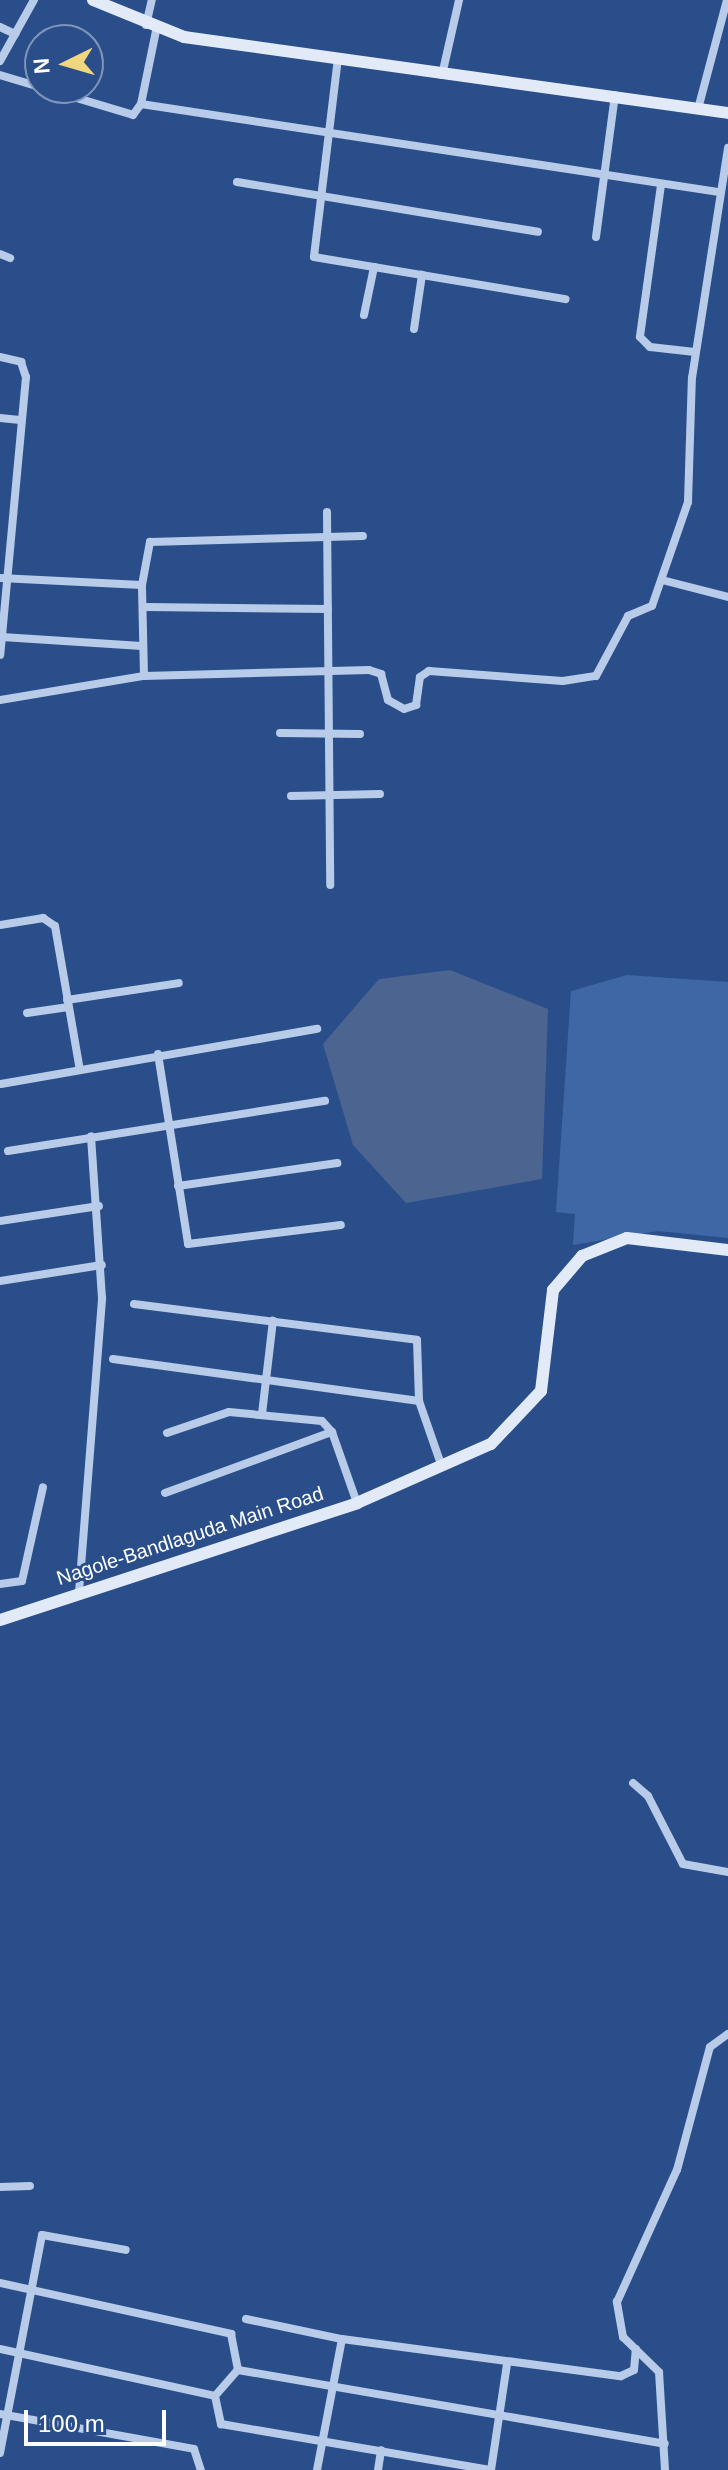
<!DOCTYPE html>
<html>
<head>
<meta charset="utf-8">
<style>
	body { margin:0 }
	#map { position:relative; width:728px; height:2470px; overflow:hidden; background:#2a4e8a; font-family:Helvetica,sans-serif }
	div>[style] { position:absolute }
	.green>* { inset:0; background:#3f67a6 }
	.water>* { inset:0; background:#4c6590 }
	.street>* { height:8px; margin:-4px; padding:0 4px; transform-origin:4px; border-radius:4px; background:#b8cbe9 }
	.secondary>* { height:12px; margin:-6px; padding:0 6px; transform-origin:6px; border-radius:6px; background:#e2eaf8 }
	span { translate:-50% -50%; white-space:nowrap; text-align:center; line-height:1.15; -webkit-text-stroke:6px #2a4e8a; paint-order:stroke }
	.street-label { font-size:20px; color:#fff }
	.north { position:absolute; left:24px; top:24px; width:80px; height:80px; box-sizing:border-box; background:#2a4e8a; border:2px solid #7f95b9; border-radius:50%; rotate:265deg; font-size:22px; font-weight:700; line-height:32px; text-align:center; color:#fff }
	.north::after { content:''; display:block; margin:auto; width:28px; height:36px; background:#f0d67f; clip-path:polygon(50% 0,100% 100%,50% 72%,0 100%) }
	.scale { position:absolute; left:24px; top:2410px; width:142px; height:36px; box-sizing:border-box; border:4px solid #fff; border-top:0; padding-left:10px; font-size:24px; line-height:28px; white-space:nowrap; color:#fff; -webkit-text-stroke:6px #2a4e8a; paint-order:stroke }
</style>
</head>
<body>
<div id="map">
	<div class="green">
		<div style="clip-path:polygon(627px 975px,728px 982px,728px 1238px,658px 1231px,573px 1245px,575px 1214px,556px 1212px,571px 991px)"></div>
	</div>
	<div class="water">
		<div style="clip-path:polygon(450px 970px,548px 1009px,542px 1179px,406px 1203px,353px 1145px,323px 1044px,379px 979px)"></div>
	</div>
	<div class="street">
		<div style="left:146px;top:25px;width:26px;rotate:-77deg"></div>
		<div style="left:0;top:27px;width:17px;rotate:25deg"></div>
		<div style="left:338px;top:58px;width:200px;rotate:96.9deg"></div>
		<div style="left:314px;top:257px;width:255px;rotate:9.5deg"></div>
		<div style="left:0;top:61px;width:70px;rotate:-60.9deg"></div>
		<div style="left:0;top:75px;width:139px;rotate:16.7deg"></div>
		<div style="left:133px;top:115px;width:14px;rotate:-54deg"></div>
		<div style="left:141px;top:104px;width:75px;rotate:-78.4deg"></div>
		<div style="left:442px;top:75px;width:77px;rotate:-77.2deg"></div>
		<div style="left:141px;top:104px;width:585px;rotate:8.66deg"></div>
		<div style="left:698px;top:109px;width:113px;rotate:-75.1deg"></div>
		<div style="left:237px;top:182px;width:305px;rotate:9.4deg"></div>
		<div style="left:661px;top:185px;width:153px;rotate:97.9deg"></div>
		<div style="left:640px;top:337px;width:14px;rotate:45deg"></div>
		<div style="left:650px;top:347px;width:45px;rotate:6.3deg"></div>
		<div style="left:596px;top:237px;width:143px;rotate:-82.4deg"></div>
		<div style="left:0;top:254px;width:11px;rotate:22deg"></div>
		<div style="left:364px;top:315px;width:49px;rotate:-78.2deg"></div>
		<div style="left:414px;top:329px;width:55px;rotate:-81.6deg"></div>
		<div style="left:0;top:357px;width:22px;rotate:13deg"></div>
		<div style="left:21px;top:362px;width:16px;rotate:72deg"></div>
		<div style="left:26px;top:377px;width:279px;rotate:95.3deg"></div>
		<div style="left:0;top:418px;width:20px;rotate:6deg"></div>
		<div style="left:327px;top:512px;width:373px;rotate:89.5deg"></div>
		<div style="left:0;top:578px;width:142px;rotate:2.8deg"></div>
		<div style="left:662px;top:580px;width:68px;rotate:14.4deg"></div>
		<div style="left:145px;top:607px;width:183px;rotate:0.6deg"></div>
		<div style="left:2px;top:637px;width:140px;rotate:3.7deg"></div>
		<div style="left:144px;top:676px;width:91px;rotate:-91.3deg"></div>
		<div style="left:142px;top:585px;width:44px;rotate:-79.5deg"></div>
		<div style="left:150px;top:542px;width:213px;rotate:-1.6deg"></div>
		<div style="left:0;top:700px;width:146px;rotate:-9.5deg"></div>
		<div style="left:144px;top:676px;width:225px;rotate:-1.5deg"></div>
		<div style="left:369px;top:670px;width:13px;rotate:18deg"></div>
		<div style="left:381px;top:674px;width:27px;rotate:75deg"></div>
		<div style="left:388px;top:700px;width:18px;rotate:29deg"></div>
		<div style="left:404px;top:709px;width:13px;rotate:-18deg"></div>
		<div style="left:416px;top:705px;width:28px;rotate:-82deg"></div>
		<div style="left:420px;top:677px;width:11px;rotate:-34deg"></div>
		<div style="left:429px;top:671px;width:134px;rotate:4.3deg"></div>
		<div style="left:563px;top:681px;width:33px;rotate:-9deg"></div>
		<div style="left:596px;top:676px;width:68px;rotate:-61.9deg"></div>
		<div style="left:628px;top:616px;width:26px;rotate:-23deg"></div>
		<div style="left:652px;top:606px;width:110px;rotate:-70.9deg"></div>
		<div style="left:688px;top:502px;width:124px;rotate:-88.2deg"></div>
		<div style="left:692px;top:378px;width:233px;rotate:-81.1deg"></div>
		<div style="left:280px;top:733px;width:80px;rotate:0.7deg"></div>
		<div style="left:291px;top:796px;width:89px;rotate:-1.3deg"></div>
		<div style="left:0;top:925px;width:44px;rotate:-9.2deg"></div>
		<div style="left:43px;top:918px;width:14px;rotate:34deg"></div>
		<div style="left:55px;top:926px;width:146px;rotate:80.2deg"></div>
		<div style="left:67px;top:1000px;width:113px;rotate:-8.6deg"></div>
		<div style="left:27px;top:1013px;width:42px;rotate:-8.1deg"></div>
		<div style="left:158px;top:1054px;width:192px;rotate:81deg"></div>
		<div style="left:188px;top:1244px;width:154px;rotate:-7.1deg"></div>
		<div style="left:1px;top:1084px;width:321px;rotate:-9.9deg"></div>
		<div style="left:8px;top:1151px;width:321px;rotate:-9deg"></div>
		<div style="left:178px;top:1186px;width:161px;rotate:-8.2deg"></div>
		<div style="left:0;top:1221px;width:100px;rotate:-8.6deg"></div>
		<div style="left:0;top:1281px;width:103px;rotate:-8.9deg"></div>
		<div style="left:134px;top:1304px;width:285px;rotate:7.2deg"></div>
		<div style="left:417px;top:1340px;width:61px;rotate:88.1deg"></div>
		<div style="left:419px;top:1401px;width:70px;rotate:70.8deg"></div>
		<div style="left:113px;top:1359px;width:309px;rotate:7.8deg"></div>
		<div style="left:262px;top:1414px;width:94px;rotate:-83.3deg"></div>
		<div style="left:167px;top:1433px;width:65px;rotate:-18.7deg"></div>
		<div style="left:229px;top:1412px;width:93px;rotate:5.5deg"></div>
		<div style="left:322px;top:1421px;width:15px;rotate:48deg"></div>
		<div style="left:332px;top:1432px;width:75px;rotate:70.6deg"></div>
		<div style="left:165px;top:1493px;width:178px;rotate:-20.1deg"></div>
		<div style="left:0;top:1584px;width:22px;rotate:-8deg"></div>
		<div style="left:22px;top:1581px;width:96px;rotate:-77.4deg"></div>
		<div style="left:79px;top:1592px;width:295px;rotate:-85.5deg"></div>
		<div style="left:102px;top:1298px;width:162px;rotate:-93.9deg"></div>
		<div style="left:633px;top:1783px;width:20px;rotate:41deg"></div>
		<div style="left:648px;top:1796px;width:76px;rotate:62.8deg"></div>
		<div style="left:683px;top:1864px;width:46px;rotate:10.1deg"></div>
		<div style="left:0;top:2187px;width:30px;rotate:-2deg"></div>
		<div style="left:0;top:2283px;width:237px;rotate:12.4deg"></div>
		<div style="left:231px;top:2334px;width:37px;rotate:79deg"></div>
		<div style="left:246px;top:2319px;width:98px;rotate:11.8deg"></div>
		<div style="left:342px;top:2339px;width:281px;rotate:7.6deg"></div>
		<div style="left:621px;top:2376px;width:14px;rotate:-25deg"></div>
		<div style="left:634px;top:2370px;width:21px;rotate:-85deg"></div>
		<div style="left:0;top:2349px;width:220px;rotate:12.3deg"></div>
		<div style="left:215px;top:2396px;width:29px;rotate:78deg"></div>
		<div style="left:221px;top:2424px;width:273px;rotate:9.7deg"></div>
		<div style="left:238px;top:2370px;width:433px;rotate:9.8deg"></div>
		<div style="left:215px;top:2396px;width:35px;rotate:-49deg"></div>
		<div style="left:0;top:2414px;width:197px;rotate:10.2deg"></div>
		<div style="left:194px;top:2449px;width:22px;rotate:72deg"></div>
		<div style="left:0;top:2453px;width:222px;rotate:-79.1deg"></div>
		<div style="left:42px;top:2235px;width:85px;rotate:10.1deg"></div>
		<div style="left:317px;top:2470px;width:133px;rotate:-79.2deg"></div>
		<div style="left:378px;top:2470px;width:20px;rotate:-81deg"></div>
		<div style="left:491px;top:2470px;width:107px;rotate:-81.4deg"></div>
		<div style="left:665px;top:2470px;width:98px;rotate:-93.5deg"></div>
		<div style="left:659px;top:2372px;width:50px;rotate:-135.8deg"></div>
		<div style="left:623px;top:2337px;width:36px;rotate:-100deg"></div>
		<div style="left:617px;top:2302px;width:145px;rotate:-65.6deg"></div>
		<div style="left:677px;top:2170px;width:127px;rotate:-75deg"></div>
		<div style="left:710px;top:2047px;width:22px;rotate:-36deg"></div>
	</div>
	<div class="secondary">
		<div style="left:93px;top:0;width:98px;rotate:22.1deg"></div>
		<div style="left:184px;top:37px;width:549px;rotate:7.95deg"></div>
		<div style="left:0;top:1620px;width:376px;rotate:-18.1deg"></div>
		<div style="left:357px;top:1503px;width:146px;rotate:-23.8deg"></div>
		<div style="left:491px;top:1444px;width:73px;rotate:-46.7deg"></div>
		<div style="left:541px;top:1391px;width:102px;rotate:-83.2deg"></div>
		<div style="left:553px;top:1290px;width:45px;rotate:-49.5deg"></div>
		<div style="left:582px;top:1256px;width:48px;rotate:-21.8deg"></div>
		<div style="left:627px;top:1238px;width:102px;rotate:6.8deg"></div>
	</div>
	<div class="street-label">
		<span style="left:190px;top:1536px;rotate:-18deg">Nagole-Bandlaguda Main Road</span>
	</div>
	<div class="north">N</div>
	<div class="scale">100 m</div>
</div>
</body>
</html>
